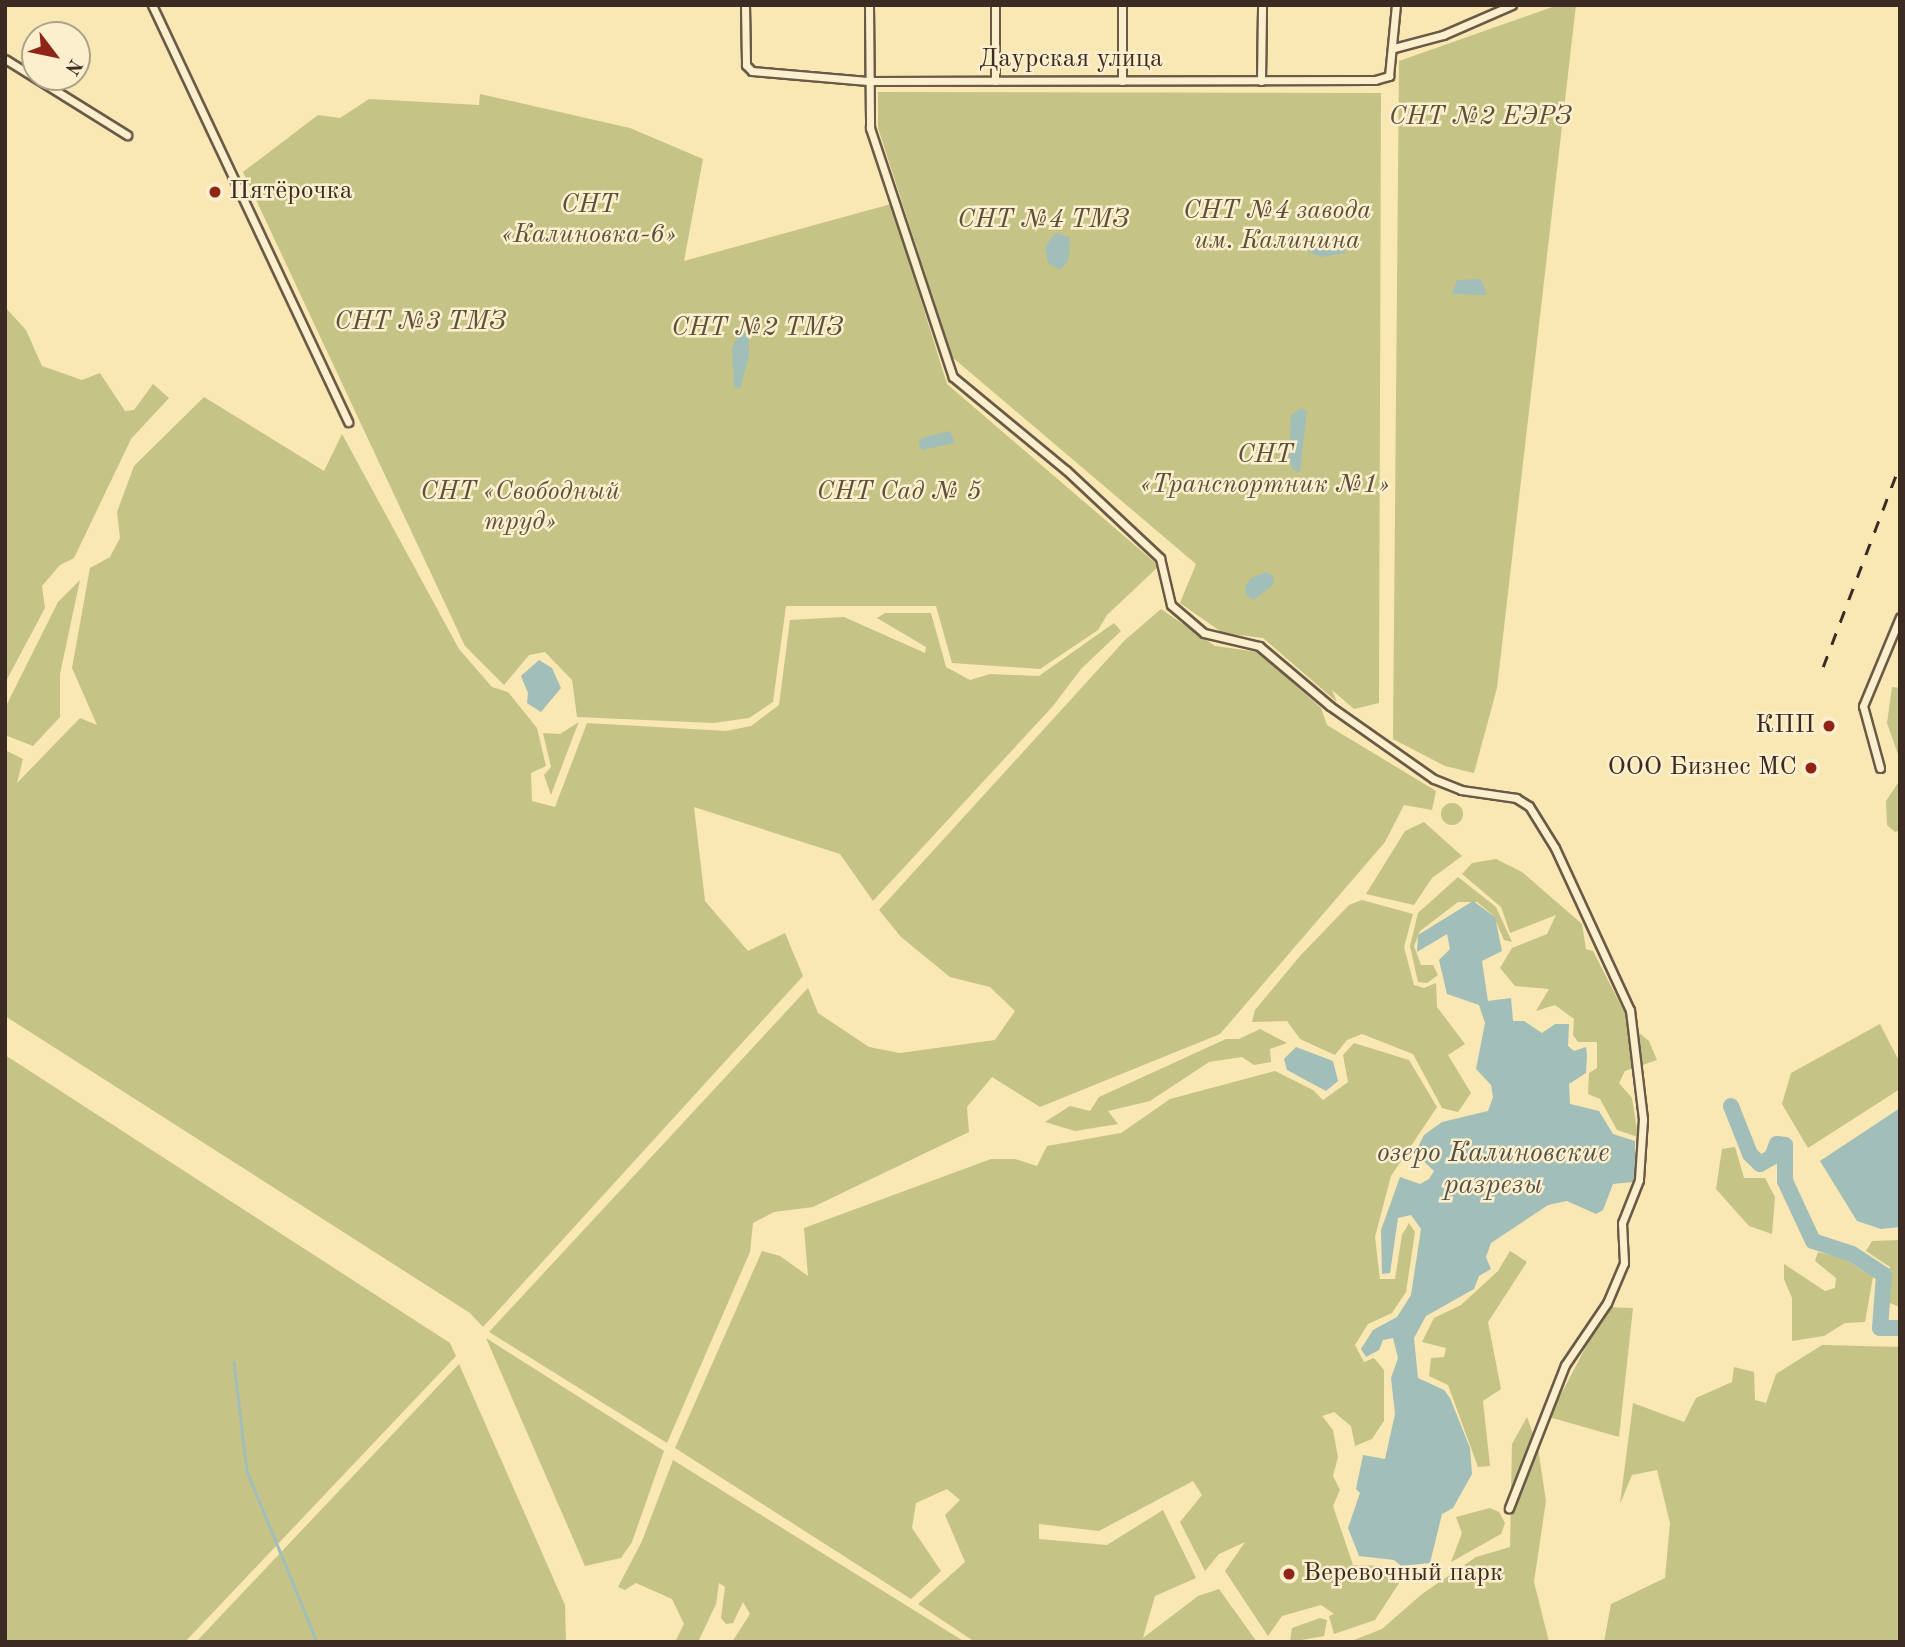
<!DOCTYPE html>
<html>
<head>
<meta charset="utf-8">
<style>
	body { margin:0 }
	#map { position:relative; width:1905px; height:1647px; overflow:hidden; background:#f9e7b4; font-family:"Old Standard TT",serif }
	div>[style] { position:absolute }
	.green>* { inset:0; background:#c6c387 }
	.round { border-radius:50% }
	.water>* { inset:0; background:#a2beb8 }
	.stream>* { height:2.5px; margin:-1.25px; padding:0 1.25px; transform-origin:1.25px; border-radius:1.25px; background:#a2beb8 }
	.river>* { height:16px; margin:-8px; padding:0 8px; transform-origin:8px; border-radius:8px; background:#a2beb8 }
	.roads { filter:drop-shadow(2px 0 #6a5a46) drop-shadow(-2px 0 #6a5a46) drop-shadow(0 2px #6a5a46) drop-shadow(0 -2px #6a5a46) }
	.street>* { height:7px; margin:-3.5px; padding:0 3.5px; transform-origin:3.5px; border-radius:3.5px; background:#fbefce }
	.rail>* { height:2.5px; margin-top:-1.25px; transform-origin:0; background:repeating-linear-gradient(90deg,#3b2b22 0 12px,transparent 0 24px) }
	.dots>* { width:19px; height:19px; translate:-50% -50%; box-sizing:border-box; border:4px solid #fbefce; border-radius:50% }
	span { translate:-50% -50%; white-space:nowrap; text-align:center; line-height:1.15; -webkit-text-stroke:5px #fbefce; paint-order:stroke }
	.street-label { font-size:26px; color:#3b2b22 }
	.park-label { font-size:26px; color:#5e513b; font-style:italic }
	.poi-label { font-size:26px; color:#3b2b22 }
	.left { translate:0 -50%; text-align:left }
	.right { translate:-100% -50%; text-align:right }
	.water-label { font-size:28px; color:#555048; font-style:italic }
	.frame { position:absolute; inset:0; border:7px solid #3b2b22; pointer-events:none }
	.north { position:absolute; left:21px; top:21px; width:70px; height:70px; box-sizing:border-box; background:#fbefce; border:2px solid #aea189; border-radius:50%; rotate:122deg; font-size:19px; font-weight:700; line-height:28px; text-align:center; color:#3b2b22 }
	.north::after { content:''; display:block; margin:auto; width:24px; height:32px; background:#8f2418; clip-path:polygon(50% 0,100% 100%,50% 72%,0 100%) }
</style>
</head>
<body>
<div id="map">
	<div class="green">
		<div style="clip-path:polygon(1558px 5px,1576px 5px,1497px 688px,1474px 773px,1445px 766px,1393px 739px,1399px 61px)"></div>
		<div style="clip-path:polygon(878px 92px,1381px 93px,1379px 703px,1354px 709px,1332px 690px,1337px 702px,1263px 638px,1223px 633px,1180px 603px,1196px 564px,952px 357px,878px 128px)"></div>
		<div style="clip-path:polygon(480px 94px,630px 128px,703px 159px,684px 261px,891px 204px,947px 384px,1159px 566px,1107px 615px,1098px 630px,1040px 669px,952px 663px,936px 606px,786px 606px,773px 702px,749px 718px,713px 723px,577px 717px,572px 680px,545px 652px,529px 655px,504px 685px,465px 646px,243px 172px,318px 115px,340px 118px,369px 99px,479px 105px)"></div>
		<div style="clip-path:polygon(5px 307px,26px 330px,42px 366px,82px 380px,100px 373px,125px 411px,134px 410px,153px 384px,169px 398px,131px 439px,74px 558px,60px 565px,42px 586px,45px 608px,5px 683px)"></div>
		<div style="clip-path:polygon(204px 397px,324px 471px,342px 434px,459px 649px,492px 687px,508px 692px,537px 728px,546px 766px,531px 773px,532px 801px,555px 807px,587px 723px,726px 731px,751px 726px,779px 705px,790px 620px,844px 617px,925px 653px,926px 647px,877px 618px,885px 613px,931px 613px,946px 667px,970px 680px,990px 674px,1039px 676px,1114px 623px,1121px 631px,1081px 669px,1053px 706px,873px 901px,840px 854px,694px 807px,705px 901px,748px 951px,785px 933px,803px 976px,483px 1327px,470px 1313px,5px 1016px,5px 750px,23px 759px,17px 783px,80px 718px,97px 725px,72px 668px,90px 568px,110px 557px,120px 538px,117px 512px,134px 466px)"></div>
		<div style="clip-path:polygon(80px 580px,60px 674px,60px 717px,33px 746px,5px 735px,5px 708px,58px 602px)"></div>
		<div style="clip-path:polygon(1161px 609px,1215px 646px,1258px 652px,1321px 708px,1327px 725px,1436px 791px,1432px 810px,1404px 805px,1385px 842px,1220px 1034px,1040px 1107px,992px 1077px,967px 1107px,969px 1132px,813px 1207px,774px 1212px,753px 1223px,750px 1252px,667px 1443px,489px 1332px,808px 988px,818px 1013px,869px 1047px,900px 1053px,995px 1040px,1015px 1011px,990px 987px,950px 977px,901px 937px,879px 910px,1125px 640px)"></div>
		<div style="clip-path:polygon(1892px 687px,1900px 688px,1900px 760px,1887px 723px)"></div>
		<div style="clip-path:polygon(579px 722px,574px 734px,551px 795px,544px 775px,551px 767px,543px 733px,560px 734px)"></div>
		<div style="clip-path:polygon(1900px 780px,1900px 830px,1895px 832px,1887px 825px,1886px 801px)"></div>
		<div class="round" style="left:1441px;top:803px;width:22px;height:22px"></div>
		<div style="clip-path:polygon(1424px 822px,1462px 856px,1432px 878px,1414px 905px,1366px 894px,1405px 831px)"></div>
		<div style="clip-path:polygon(1496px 859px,1522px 872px,1582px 924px,1586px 949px,1593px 951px,1632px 1027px,1649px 1041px,1657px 1060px,1625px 1071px,1619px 1083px,1632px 1098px,1638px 1137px,1617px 1130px,1600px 1099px,1588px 1094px,1589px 1073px,1597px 1068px,1597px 1042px,1578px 1042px,1573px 1035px,1574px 1019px,1555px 1005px,1536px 1011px,1549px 989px,1515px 986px,1500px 968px,1512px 948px,1547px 934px,1556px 915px,1510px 933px,1501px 907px,1462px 874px,1472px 863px)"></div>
		<div style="clip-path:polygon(1458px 877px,1496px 907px,1512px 942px,1504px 940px,1493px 915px,1477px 902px,1458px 902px,1420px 931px,1414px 946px,1421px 965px,1433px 965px,1438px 975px,1427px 983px,1418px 982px,1410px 946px,1418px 913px)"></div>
		<div style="clip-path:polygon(1362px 900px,1413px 914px,1404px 947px,1414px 985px,1424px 988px,1436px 983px,1437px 1007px,1465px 1044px,1448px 1055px,1471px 1093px,1458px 1112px,1442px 1108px,1413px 1054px,1362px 1034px,1347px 1040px,1335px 1055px,1300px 1039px,1287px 1021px,1252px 1022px,1255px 1010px,1300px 956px,1349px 905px)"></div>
		<div style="clip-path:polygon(1880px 1024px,1900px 1063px,1900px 1089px,1808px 1148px,1782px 1104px,1791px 1073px)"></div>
		<div style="clip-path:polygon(1260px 1029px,1287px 1043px,1270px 1049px,1271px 1062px,1254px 1065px,1242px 1057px,1209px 1062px,1150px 1101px,1108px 1111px,1118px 1124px,1075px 1131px,1045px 1122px,1070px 1106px,1090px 1111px,1099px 1097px,1226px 1039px,1239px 1039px)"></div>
		<div style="clip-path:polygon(1354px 1043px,1409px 1060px,1437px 1107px,1391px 1176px,1375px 1237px,1380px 1279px,1395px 1279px,1402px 1235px,1409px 1223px,1415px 1232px,1406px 1292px,1392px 1313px,1368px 1324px,1355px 1345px,1364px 1362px,1374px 1358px,1384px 1370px,1384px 1421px,1372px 1439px,1355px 1446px,1351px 1426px,1334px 1412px,1322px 1416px,1333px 1430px,1338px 1457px,1333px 1476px,1340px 1490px,1333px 1506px,1353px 1565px,1384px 1566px,1405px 1574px,1375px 1620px,1334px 1634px,1329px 1616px,1334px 1614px,1321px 1605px,1282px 1616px,1268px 1636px,1225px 1571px,1245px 1542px,1219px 1554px,1205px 1571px,1180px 1522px,1202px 1495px,1193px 1481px,1099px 1531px,1039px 1524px,1039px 1539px,1107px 1545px,1163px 1510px,1196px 1578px,1155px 1596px,1143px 1638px,1198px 1596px,1219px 1589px,1257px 1642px,975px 1642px,918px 1604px,965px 1562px,945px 1515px,960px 1500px,947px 1489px,916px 1503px,912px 1528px,941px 1571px,911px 1599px,675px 1448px,762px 1251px,780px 1256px,808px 1276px,804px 1228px,991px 1159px,1015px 1159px,1037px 1166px,1047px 1146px,1121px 1133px,1170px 1099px,1275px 1071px,1313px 1090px,1323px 1100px,1348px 1082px,1343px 1055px)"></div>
		<div style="clip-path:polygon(5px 1055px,450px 1343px,456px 1356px,185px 1642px,5px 1642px)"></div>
		<div style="clip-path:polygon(1735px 1147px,1744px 1178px,1765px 1178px,1775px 1197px,1772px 1234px,1749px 1226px,1716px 1189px,1722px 1149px)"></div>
		<div style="clip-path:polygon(1900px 1240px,1900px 1307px,1890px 1303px,1890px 1267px,1866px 1251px,1872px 1241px)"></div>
		<div style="clip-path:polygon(1510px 1251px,1527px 1262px,1488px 1322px,1501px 1389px,1483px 1401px,1490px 1466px,1478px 1467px,1448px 1385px,1429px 1376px,1431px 1358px,1444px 1357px,1446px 1348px,1422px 1342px,1434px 1318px,1461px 1305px,1498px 1271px)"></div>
		<div style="clip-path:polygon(1818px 1252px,1843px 1258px,1873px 1277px,1865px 1322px,1845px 1323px,1824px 1336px,1792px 1341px,1792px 1298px,1784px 1279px,1784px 1264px,1825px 1291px,1835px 1288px,1836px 1278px,1815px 1261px)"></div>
		<div style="clip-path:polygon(1607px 1307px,1633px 1308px,1619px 1437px,1549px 1417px)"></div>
		<div style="clip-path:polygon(486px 1338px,664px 1451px,632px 1542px,621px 1558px,585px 1566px)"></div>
		<div style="clip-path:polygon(1822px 1345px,1900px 1347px,1900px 1642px,1604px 1642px,1611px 1604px,1665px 1578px,1670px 1523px,1657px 1470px,1632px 1475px,1620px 1504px,1633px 1403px,1684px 1422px,1696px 1398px,1732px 1382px,1734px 1367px,1754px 1372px,1755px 1400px,1766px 1403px,1776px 1374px)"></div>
		<div style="clip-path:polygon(459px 1364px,565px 1605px,566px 1642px,196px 1642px)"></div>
		<div style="clip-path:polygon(1527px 1417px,1538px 1448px,1546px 1501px,1534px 1582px,1549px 1642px,1349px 1642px,1382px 1629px,1422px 1594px,1476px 1557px,1510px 1547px,1512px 1444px)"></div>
		<div style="clip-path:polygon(673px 1460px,965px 1642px,732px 1642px,750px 1614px,743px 1602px,733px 1623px,726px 1624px,721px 1618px,725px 1587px,719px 1583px,716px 1604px,698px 1642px,675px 1642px,684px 1624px,672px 1599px,636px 1583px,625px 1590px,618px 1587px,642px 1541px)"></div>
		<div style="clip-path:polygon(1490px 1508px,1499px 1512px,1505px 1523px,1501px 1534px,1451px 1562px,1462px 1533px,1456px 1517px)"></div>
		<div style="clip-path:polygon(1320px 1618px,1327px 1620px,1324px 1636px,1290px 1642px,1292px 1628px)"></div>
	</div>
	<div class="water">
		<div style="clip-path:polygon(1055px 233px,1069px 237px,1070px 246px,1068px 261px,1060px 270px,1048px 263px,1045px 247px)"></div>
		<div style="clip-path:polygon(1320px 233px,1347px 236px,1345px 253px,1321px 257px,1309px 252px,1306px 237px)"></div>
		<div style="clip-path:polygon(1481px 279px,1487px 295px,1452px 294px,1457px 280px)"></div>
		<div style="clip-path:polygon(749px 328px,749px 356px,740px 389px,734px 387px,732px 348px,739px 333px)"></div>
		<div style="clip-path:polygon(1302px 408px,1307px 412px,1300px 472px,1293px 470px,1289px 460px,1291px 415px)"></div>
		<div style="clip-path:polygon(950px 431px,955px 443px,922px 450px,918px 442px,925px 437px)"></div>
		<div style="clip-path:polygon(1266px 572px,1273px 576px,1274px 584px,1254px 600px,1246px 595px,1245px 587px,1251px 578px)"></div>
		<div style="clip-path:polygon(539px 660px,552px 668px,561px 688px,541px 712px,527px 703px,528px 693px,521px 676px)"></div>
		<div style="clip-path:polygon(1473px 901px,1495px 917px,1502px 951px,1482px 961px,1488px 1001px,1511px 998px,1513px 1021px,1524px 1021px,1542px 1033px,1555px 1024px,1569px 1024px,1568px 1046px,1574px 1051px,1586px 1047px,1587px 1055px,1586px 1073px,1569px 1084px,1570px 1104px,1599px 1111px,1613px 1134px,1635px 1141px,1635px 1172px,1633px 1182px,1613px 1184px,1603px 1210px,1596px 1214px,1567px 1201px,1548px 1205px,1491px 1243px,1486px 1257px,1491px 1269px,1479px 1276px,1474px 1289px,1426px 1316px,1414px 1338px,1418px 1378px,1444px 1390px,1450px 1398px,1470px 1448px,1472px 1474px,1453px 1508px,1442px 1514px,1430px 1563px,1401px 1566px,1394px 1560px,1359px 1556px,1348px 1528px,1360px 1493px,1356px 1489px,1363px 1455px,1385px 1459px,1395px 1414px,1391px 1378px,1398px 1358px,1393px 1338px,1383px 1340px,1379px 1350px,1366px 1357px,1361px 1349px,1373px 1330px,1397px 1317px,1411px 1295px,1421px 1229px,1411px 1215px,1398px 1218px,1390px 1273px,1382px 1274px,1381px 1230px,1400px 1177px,1420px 1184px,1429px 1179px,1434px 1171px,1415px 1153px,1424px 1135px,1442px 1122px,1488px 1111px,1493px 1097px,1491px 1085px,1476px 1069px,1485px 1023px,1479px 1005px,1447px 994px,1439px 960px,1450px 949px,1447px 934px,1417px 952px,1418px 935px)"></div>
		<div style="clip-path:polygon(1296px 1047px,1333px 1061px,1338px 1081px,1326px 1091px,1287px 1070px,1284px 1059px)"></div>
		<div style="clip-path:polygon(1900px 1108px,1900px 1227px,1881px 1229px,1857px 1221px,1820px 1161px)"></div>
	</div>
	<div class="stream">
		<div style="left:234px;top:1362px;width:110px;rotate:83.2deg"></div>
		<div style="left:247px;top:1471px;width:185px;rotate:67.7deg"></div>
	</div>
	<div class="river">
		<div style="left:1731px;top:1106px;width:52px;rotate:68.4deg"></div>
		<div style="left:1750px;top:1154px;width:14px;rotate:45deg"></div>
		<div style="left:1760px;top:1164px;width:14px;rotate:-30deg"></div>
		<div style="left:1772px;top:1157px;width:14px;rotate:-69deg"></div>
		<div style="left:1777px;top:1144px;width:8px;rotate:7deg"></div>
		<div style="left:1785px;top:1145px;width:36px;rotate:90deg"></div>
		<div style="left:1785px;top:1181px;width:66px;rotate:65deg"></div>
		<div style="left:1813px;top:1241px;width:41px;rotate:18.4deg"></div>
		<div style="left:1852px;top:1254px;width:38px;rotate:33deg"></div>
		<div style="left:1884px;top:1275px;width:53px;rotate:94.3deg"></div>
		<div style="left:1880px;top:1328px;width:20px"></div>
	</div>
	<div class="roads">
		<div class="street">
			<div style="left:152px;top:5px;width:461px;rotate:64.8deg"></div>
			<div style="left:745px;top:5px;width:60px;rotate:89deg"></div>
			<div style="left:746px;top:65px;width:8px;rotate:45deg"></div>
			<div style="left:752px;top:71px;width:116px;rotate:4.9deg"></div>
			<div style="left:868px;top:81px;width:507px;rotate:-0.11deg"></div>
			<div style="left:1375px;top:80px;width:15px;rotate:-16deg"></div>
			<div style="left:1389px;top:76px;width:71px;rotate:-84.4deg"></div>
			<div style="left:869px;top:5px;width:123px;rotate:89.5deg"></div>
			<div style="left:870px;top:128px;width:262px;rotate:71.6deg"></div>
			<div style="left:953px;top:377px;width:146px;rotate:39.5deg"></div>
			<div style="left:1066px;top:470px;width:129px;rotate:43.1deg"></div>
			<div style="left:1160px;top:558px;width:48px;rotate:76.8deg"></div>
			<div style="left:1171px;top:605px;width:43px;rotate:40.3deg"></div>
			<div style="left:1204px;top:633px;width:57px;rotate:13.3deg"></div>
			<div style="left:1259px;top:646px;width:93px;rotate:40.2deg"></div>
			<div style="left:1330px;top:706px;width:127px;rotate:35.1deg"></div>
			<div style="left:1434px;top:779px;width:29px;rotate:22deg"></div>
			<div style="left:1461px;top:790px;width:56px;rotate:8.3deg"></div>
			<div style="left:1516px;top:798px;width:15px;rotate:32deg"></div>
			<div style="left:1529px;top:806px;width:49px;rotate:58.2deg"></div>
			<div style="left:1555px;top:848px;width:179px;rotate:65.2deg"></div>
			<div style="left:1630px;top:1010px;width:110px;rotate:83.2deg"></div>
			<div style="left:1643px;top:1119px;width:61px;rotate:93.8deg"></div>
			<div style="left:1639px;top:1180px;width:46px;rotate:111.6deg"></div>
			<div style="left:1622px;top:1223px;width:40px;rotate:87.1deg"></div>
			<div style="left:1624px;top:1263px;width:43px;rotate:113deg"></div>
			<div style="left:1607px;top:1303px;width:75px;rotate:124.1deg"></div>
			<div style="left:1565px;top:1365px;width:154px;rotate:111.4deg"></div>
			<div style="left:995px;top:5px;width:76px;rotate:90deg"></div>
			<div style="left:1394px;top:48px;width:51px;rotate:-14.9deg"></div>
			<div style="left:1443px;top:35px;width:75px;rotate:-23.5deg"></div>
			<div style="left:5px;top:59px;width:144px;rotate:31.9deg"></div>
			<div style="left:1122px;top:81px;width:76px;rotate:-90deg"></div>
			<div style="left:1261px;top:81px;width:76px;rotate:-89.2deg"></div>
			<div style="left:1880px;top:768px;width:64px;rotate:-105.3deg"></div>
			<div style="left:1863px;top:706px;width:96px;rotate:-67.4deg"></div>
		</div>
	</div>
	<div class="rail">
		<div style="left:1823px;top:667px;width:217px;rotate:-69.2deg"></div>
	</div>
	<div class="dots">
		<div style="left:215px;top:192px;background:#8f2418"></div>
		<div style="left:1829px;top:726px;background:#8f2418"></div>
		<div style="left:1811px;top:768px;background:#8f2418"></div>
		<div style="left:1289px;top:1574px;background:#8f2418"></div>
	</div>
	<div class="street-label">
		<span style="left:1071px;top:60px">Даурская улица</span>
	</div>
	<div class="park-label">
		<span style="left:1480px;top:118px">СНТ №2 ЕЭРЗ</span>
		<span style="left:589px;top:221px">СНТ<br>«Калиновка-6»</span>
		<span style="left:1277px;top:227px">СНТ №4 завода<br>им. Калинина</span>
		<span style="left:1043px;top:221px">СНТ №4 ТМЗ</span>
		<span style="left:420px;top:323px">СНТ №3 ТМЗ</span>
		<span style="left:757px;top:329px">СНТ №2 ТМЗ</span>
		<span style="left:1265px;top:471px">СНТ<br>«Транспортник №1»</span>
		<span style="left:520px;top:508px">СНТ «Свободный<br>труд»</span>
		<span style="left:899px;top:493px">СНТ Сад № 5</span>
	</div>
	<div class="poi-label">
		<span class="left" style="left:229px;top:192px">Пятёрочка</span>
		<span class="right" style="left:1815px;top:726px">КПП</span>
		<span class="right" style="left:1797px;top:768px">ООО Бизнес МС</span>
		<span class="left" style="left:1303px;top:1574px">Веревочный парк</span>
	</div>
	<div class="water-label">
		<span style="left:1493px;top:1170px">озеро Калиновские<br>разрезы</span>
	</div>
	<div class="frame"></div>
	<div class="north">N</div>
</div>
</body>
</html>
